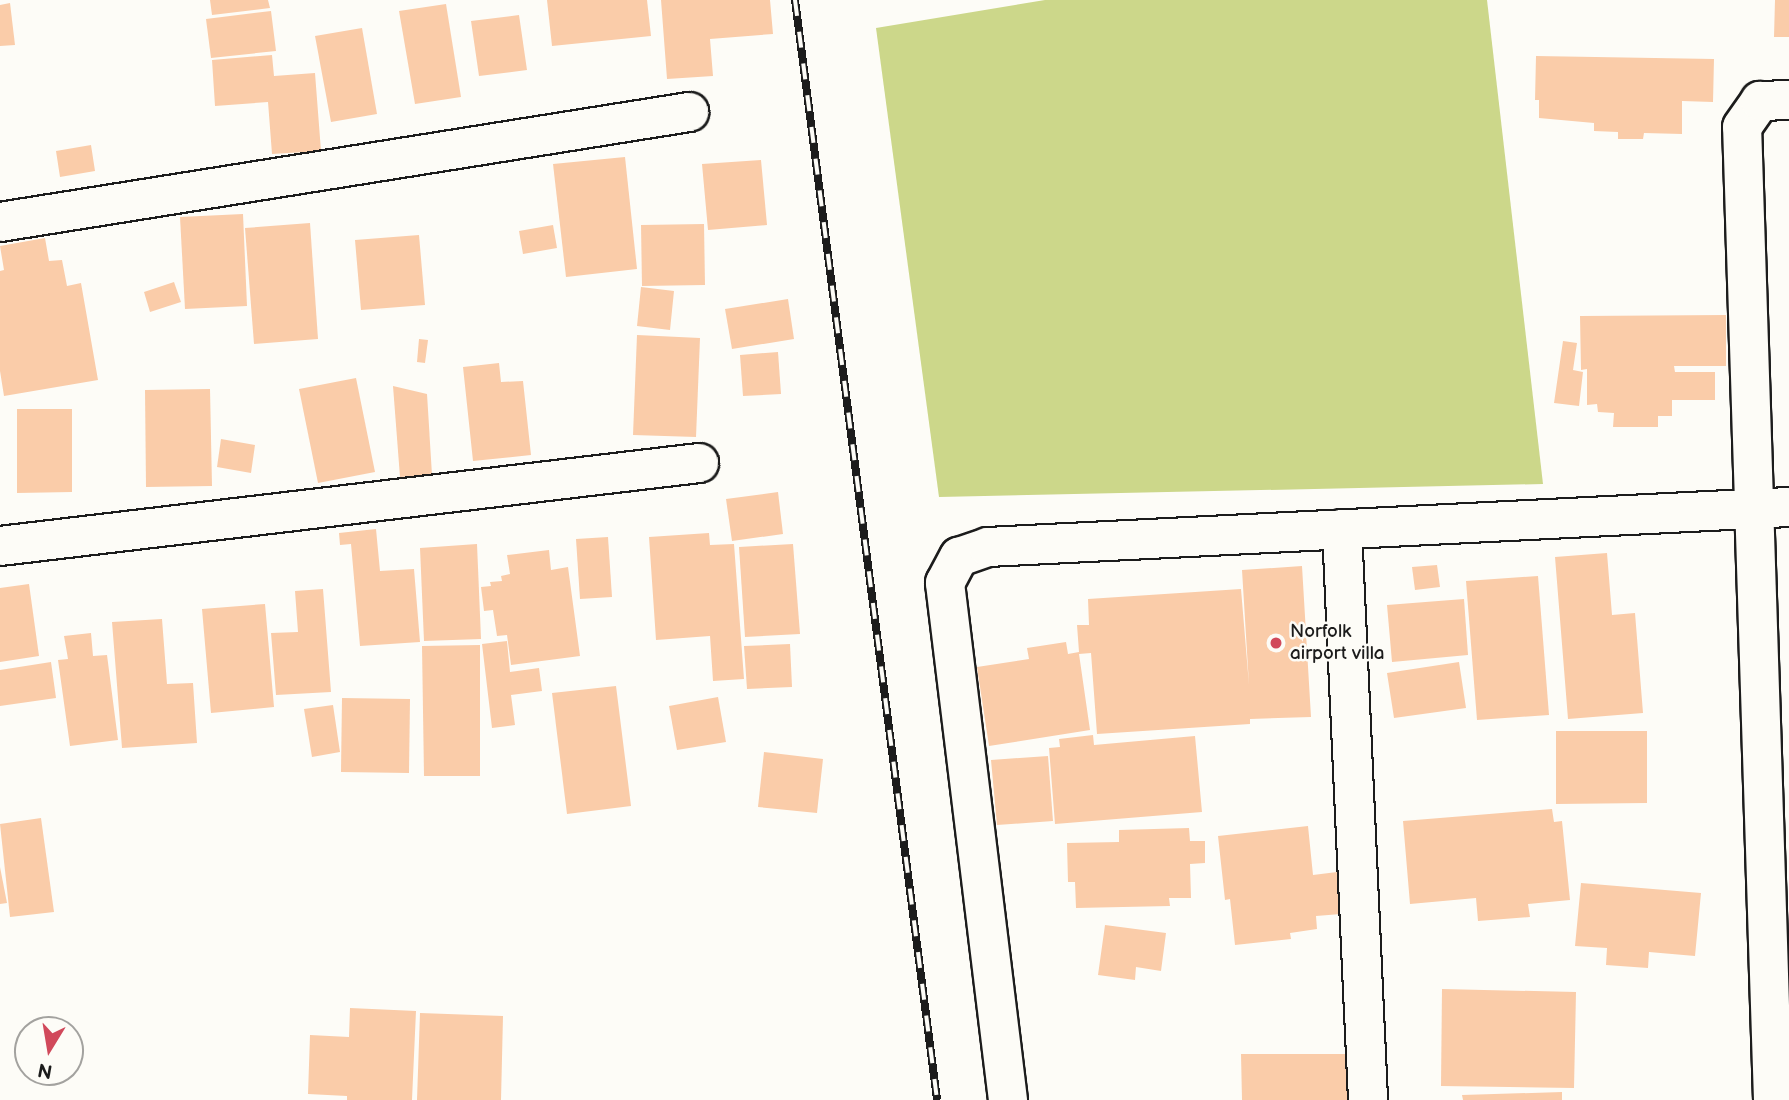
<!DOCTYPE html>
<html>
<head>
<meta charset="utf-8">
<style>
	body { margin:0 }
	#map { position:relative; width:1789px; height:1100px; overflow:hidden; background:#fdfcf7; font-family:"Balsamiq Sans",sans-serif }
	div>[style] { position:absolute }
	.green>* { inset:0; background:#ccd78a }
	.building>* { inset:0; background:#facca9 }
	.roads { filter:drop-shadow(2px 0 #1c1c1c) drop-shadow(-2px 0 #1c1c1c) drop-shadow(0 2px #1c1c1c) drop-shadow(0 -2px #1c1c1c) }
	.minor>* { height:38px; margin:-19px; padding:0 19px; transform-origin:19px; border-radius:19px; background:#fdfcf7 }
	.rail>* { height:8px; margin-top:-4px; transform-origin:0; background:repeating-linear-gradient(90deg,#fdfcf7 0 16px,#1c1c1c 0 32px); box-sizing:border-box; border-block:2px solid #1c1c1c }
	.dots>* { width:19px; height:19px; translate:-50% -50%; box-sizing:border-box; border:4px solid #fdfcf7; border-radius:50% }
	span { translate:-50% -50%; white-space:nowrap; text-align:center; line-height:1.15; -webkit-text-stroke:5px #fdfcf7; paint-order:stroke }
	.poi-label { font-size:19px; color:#1c1c1c }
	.left { translate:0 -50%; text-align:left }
	.north { position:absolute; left:14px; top:1016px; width:70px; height:70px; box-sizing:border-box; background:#fdfcf7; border:2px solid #a3a29f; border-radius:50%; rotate:191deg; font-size:19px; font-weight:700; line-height:28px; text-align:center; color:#1c1c1c }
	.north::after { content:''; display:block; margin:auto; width:24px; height:32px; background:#d1495b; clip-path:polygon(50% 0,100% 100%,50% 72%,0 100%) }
</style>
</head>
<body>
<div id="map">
	<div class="green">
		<div style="clip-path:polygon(1045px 0,1487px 0,1543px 484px,939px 497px,876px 28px)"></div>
	</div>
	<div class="building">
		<div style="clip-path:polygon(210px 0,268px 0,270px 8px,212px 15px)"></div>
		<div style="clip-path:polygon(547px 0,647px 0,651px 36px,552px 46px)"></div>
		<div style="clip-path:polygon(661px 0,770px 0,773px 34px,710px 39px,713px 76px,667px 79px)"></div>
		<div style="clip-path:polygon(1775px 0,1789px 0,1789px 37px,1774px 37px)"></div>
		<div style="clip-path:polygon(10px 3px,15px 45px,0 46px,0 5px)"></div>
		<div style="clip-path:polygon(446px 4px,461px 97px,415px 104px,399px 11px)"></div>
		<div style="clip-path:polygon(271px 11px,276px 51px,211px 58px,206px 19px)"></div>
		<div style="clip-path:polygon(519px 15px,527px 70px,479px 76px,471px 21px)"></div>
		<div style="clip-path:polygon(362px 28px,377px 114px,331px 122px,315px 36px)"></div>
		<div style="clip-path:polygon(272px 55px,274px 76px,315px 73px,321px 151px,272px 154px,268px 102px,215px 106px,212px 60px)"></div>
		<div style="clip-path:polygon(1536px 56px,1714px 59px,1713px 102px,1682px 101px,1682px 134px,1644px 133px,1643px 139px,1618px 139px,1618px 132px,1594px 131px,1594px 123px,1539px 118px,1539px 100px,1535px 100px)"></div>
		<div style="clip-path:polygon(91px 145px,95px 171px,60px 177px,56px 151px)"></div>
		<div style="clip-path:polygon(625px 157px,637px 269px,566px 277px,553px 164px)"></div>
		<div style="clip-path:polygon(761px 160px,767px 225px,708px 230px,702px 164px)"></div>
		<div style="clip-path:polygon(243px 214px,247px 306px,185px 309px,180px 217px)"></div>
		<div style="clip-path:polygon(310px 223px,318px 339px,254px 344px,245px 228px)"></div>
		<div style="clip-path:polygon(704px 224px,705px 285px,642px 286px,641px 225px)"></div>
		<div style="clip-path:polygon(553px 225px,557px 248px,523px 254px,519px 231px)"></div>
		<div style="clip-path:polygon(419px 235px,425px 305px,361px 310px,355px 240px)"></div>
		<div style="clip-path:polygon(45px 238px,49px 261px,62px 260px,67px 286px,81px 283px,98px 380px,4px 396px,0 371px,0 271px,4px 270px,0 246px)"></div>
		<div style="clip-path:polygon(174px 282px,181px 302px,150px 312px,144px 292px)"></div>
		<div style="clip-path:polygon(641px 287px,674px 291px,670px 330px,637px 326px)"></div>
		<div style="clip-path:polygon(788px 299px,794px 339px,732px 349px,725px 309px)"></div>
		<div style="clip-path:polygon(1726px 315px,1726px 366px,1674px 366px,1675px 372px,1715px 372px,1715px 400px,1672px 400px,1672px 416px,1658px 416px,1658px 427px,1613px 427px,1614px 413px,1598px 412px,1597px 404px,1587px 405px,1587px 369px,1581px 370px,1580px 316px)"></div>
		<div style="clip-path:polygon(637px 335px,700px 338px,696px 437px,633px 435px)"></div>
		<div style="clip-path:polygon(419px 339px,428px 340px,425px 363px,417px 362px)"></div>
		<div style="clip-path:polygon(1563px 341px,1577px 343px,1573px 370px,1583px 372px,1579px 406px,1554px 403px)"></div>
		<div style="clip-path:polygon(778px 352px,781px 394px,743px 396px,740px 355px)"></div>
		<div style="clip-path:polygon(499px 363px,501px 382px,523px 381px,531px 455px,473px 461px,463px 367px)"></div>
		<div style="clip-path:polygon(356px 378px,375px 472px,318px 483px,299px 389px)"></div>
		<div style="clip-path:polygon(393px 386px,427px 394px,432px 475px,400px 477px)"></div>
		<div style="clip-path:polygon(210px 389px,212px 486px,146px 487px,145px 390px)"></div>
		<div style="clip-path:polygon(17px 409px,72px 409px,72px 492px,17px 493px)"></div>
		<div style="clip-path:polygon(221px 439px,255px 445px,251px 473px,217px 467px)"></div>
		<div style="clip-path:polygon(778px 492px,783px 534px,732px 541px,726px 499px)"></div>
		<div style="clip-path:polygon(376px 529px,380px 571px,414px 569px,420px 642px,360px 646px,351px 544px,340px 545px,339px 533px)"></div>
		<div style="clip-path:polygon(709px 533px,710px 545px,734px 544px,744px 679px,713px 681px,710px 636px,656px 640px,649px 537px)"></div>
		<div style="clip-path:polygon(608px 537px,612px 597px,580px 599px,576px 539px)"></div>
		<div style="clip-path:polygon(477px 544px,481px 639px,424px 641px,420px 548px)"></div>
		<div style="clip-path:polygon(793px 544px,800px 634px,745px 637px,739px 547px)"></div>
		<div style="clip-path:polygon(549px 550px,551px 570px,568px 567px,580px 656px,511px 665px,507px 635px,497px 636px,493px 610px,484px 611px,481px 587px,491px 586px,490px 582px,502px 581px,501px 576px,510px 574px,507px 555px)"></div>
		<div style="clip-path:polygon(1607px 553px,1612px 615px,1635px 613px,1643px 713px,1568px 719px,1555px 557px)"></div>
		<div style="clip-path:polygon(1437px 565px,1440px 587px,1415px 590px,1412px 567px)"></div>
		<div style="clip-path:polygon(1302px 566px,1311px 717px,1250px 719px,1250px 724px,1097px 734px,1091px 653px,1079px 654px,1090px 730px,989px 746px,977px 667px,1029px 659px,1027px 648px,1066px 642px,1068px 654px,1079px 652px,1077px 625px,1089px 625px,1088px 599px,1241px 589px,1249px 685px,1242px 570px)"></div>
		<div style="clip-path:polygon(1538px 576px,1549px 715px,1477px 720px,1466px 581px)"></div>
		<div style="clip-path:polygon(29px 584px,39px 656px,0 662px,0 588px)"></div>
		<div style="clip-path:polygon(323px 589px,331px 692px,276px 695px,271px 633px,298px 632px,295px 591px)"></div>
		<div style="clip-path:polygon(1464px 599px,1468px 655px,1392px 662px,1387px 605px)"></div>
		<div style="clip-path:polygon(265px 604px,274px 707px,211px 713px,202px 609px)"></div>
		<div style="clip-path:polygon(162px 619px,167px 684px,193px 683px,197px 743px,122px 748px,112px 622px)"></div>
		<div style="clip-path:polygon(91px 633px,93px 656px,107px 655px,118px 740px,70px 746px,58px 660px,68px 659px,64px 636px)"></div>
		<div style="clip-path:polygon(507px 641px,510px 672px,539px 668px,542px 691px,511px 695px,515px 725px,492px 728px,482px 644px)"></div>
		<div style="clip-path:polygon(790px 644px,792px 687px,747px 689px,744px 646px)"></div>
		<div style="clip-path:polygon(480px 645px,480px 776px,424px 776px,422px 646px)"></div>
		<div style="clip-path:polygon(51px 662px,56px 698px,0 706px,0 670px)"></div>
		<div style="clip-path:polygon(1459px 662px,1466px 708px,1394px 718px,1387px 673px)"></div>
		<div style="clip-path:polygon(616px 686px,631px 806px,567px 814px,552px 693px)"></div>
		<div style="clip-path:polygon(718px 697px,726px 742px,677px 750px,669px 706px)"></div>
		<div style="clip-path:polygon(342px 698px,410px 699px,409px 773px,341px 772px)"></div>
		<div style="clip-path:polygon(333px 705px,340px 752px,312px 757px,304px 709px)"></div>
		<div style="clip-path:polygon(1556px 731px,1647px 731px,1647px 803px,1556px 804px)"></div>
		<div style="clip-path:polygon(1093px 735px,1094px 745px,1195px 736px,1202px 812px,1055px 824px,1049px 748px,1060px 747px,1059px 739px)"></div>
		<div style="clip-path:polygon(764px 752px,823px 759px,817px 813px,758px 807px)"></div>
		<div style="clip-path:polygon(1048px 756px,1053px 821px,997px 825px,991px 760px)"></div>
		<div style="clip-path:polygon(1552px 809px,1554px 822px,1562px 821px,1570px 900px,1528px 904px,1530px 917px,1478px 921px,1476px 898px,1410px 904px,1403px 821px)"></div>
		<div style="clip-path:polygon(41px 818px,54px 912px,10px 917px,0 824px)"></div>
		<div style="clip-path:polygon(1308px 826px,1313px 875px,1337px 872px,1341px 914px,1316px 916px,1317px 929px,1290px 933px,1291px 939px,1235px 945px,1230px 899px,1225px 900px,1218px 836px)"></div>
		<div style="clip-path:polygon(1189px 828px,1190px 841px,1205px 841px,1205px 863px,1190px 864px,1191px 898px,1169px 898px,1170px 906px,1076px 908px,1075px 882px,1068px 882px,1067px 843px,1119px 842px,1119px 830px)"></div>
		<div style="clip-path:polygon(0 867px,7px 903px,0 904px)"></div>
		<div style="clip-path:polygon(1581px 883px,1701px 893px,1695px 956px,1649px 952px,1648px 968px,1606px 965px,1607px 948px,1575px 946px)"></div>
		<div style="clip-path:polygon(1105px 925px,1166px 933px,1161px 971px,1136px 967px,1135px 980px,1098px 975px)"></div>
		<div style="clip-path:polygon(1442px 989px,1576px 992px,1574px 1088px,1441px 1086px)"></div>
		<div style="clip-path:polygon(350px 1008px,416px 1011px,412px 1100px,347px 1100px,347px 1096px,308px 1094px,310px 1035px,349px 1037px)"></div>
		<div style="clip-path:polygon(420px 1013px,503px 1016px,501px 1100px,417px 1100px)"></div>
		<div style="clip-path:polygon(1241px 1054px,1354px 1054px,1354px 1100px,1242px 1100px)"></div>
		<div style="clip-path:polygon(1562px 1092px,1562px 1100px,1463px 1100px,1462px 1095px)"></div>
	</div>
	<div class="roads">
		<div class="minor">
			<div style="left:0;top:222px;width:698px;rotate:-9.07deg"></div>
			<div style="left:1342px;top:529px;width:572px;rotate:87.39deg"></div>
			<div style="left:0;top:546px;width:704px;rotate:-6.77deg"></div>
			<div style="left:1008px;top:1100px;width:521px;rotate:-96.95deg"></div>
			<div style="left:945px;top:583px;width:30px;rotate:-62deg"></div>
			<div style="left:959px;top:557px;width:31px;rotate:-19deg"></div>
			<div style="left:988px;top:547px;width:802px;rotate:-2.86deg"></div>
			<div style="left:1773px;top:1100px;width:973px;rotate:-91.82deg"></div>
			<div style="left:1742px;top:127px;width:32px;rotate:-55deg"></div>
			<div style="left:1760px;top:101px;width:29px;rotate:-2deg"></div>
		</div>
	</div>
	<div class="rail">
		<div style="left:795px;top:0;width:1109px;rotate:82.64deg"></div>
	</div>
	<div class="dots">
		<div style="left:1276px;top:643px;background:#d1495b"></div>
	</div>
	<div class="poi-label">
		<span class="left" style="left:1290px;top:643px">Norfolk<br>airport villa</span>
	</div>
	<div class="north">N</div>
</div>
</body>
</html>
